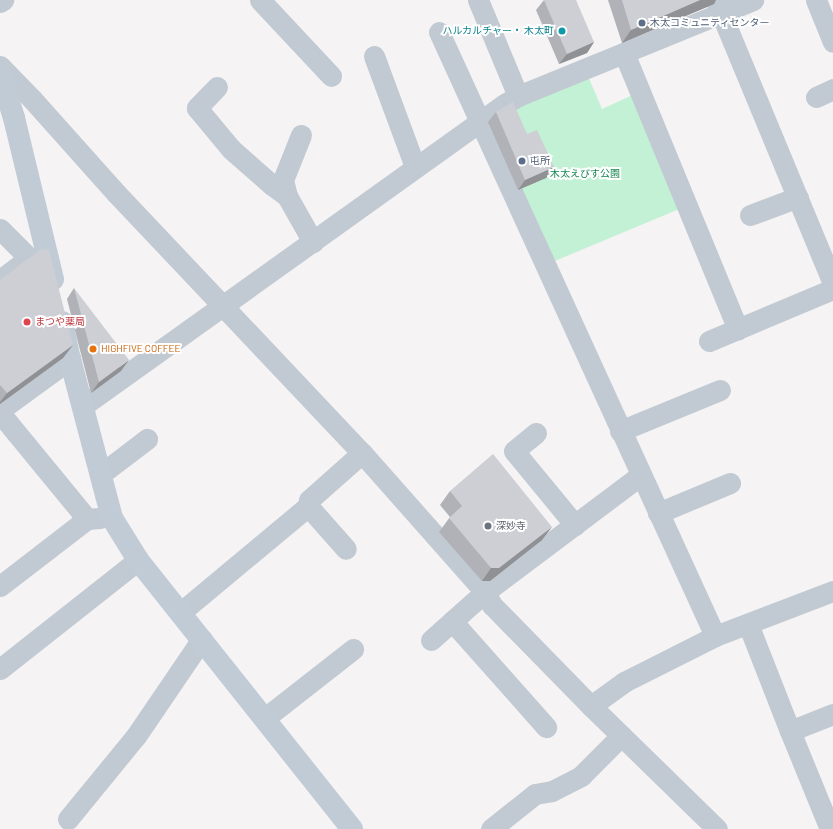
<!DOCTYPE html>
<html>
<head>
<meta charset="utf-8">
<style>
	body { margin:0 }
	#map { position:relative; width:833px; height:829px; overflow:hidden; background:#f5f3f3; font-family:Barlow,"Noto Sans JP",sans-serif }
	div>[style] { position:absolute }
	.green>* { inset:0; background:#c3f1d5 }
	.street>* { height:21px; margin:-10.5px; padding:0 10.5px; transform-origin:10.5px; border-radius:10.5px; background:#c1cad2 }
	.secondary>* { height:22px; margin:-11px; padding:0 11px; transform-origin:11px; border-radius:11px; background:#c1cbd6 }
	.wall>* { inset:0; background:#b0b2b7 }
	.shaded-wall>* { inset:0; background:#909195 }
	.building>* { inset:0; background:#cdcfd5 }
	.dots>* { width:11px; height:11px; translate:-50% -50%; box-sizing:border-box; border:2px solid #fff; border-radius:50% }
	span { translate:-50% -50%; white-space:nowrap; text-align:center; line-height:1.15; -webkit-text-stroke:4px #fff; paint-order:stroke }
	.service-label { font-size:10px; color:#4e5e75 }
	.left { translate:0 -50%; text-align:left }
	.culture-label { font-size:10px; color:#0d838f }
	.right { translate:-100% -50%; text-align:right }
	.park-label { font-size:10px; color:#17864f }
	.health-label { font-size:10px; color:#be3a42 }
	.food-label { font-size:10px; color:#c56008 }
	.worship-label { font-size:10px; color:#5b616d }
</style>
</head>
<body>
<div id="map">
	<div class="green">
		<div style="clip-path:polygon(588px 76px,602px 109px,637px 93px,684px 207px,550px 263px,488px 122px,525px 102px)"></div>
	</div>
	<div class="street">
		<div style="left:260px;top:0;width:104px;rotate:46.9deg"></div>
		<div style="left:478px;top:0;width:104px;rotate:67.4deg"></div>
		<div style="left:816px;top:0;width:45px;rotate:68deg"></div>
		<div style="left:716px;top:1px;width:305px;rotate:67.5deg"></div>
		<div style="left:0;top:2px;width:4px;rotate:-34deg"></div>
		<div style="left:439px;top:32px;width:664px;rotate:65.44deg"></div>
		<div style="left:624px;top:53px;width:299px;rotate:67.6deg"></div>
		<div style="left:374px;top:56px;width:118px;rotate:69.7deg"></div>
		<div style="left:0;top:66px;width:46px;rotate:45.9deg"></div>
		<div style="left:32px;top:99px;width:126px;rotate:48.2deg"></div>
		<div style="left:116px;top:193px;width:358px;rotate:46.6deg"></div>
		<div style="left:362px;top:453px;width:186px;rotate:48.5deg"></div>
		<div style="left:485px;top:592px;width:15px;rotate:62deg"></div>
		<div style="left:492px;top:605px;width:141px;rotate:45.6deg"></div>
		<div style="left:591px;top:706px;width:176px;rotate:44.3deg"></div>
		<div style="left:217px;top:87px;width:29px;rotate:134deg"></div>
		<div style="left:197px;top:108px;width:53px;rotate:50.3deg"></div>
		<div style="left:231px;top:149px;width:55px;rotate:41.3deg"></div>
		<div style="left:272px;top:185px;width:19px;rotate:36deg"></div>
		<div style="left:816px;top:97px;width:19px;rotate:-25deg"></div>
		<div style="left:301px;top:135px;width:48px;rotate:111.8deg"></div>
		<div style="left:283px;top:180px;width:16px;rotate:76deg"></div>
		<div style="left:287px;top:196px;width:53px;rotate:60.5deg"></div>
		<div style="left:750px;top:215px;width:51px;rotate:-20.6deg"></div>
		<div style="left:0;top:229px;width:41px;rotate:45deg"></div>
		<div style="left:0;top:280px;width:36px;rotate:-37deg"></div>
		<div style="left:29px;top:258px;width:19px"></div>
		<div style="left:709px;top:341px;width:134px;rotate:-22.8deg"></div>
		<div style="left:84px;top:405px;width:515px;rotate:-35.6deg"></div>
		<div style="left:503px;top:105px;width:17px;rotate:-31deg"></div>
		<div style="left:518px;top:96px;width:254px;rotate:-22.2deg"></div>
		<div style="left:0;top:410px;width:87px;rotate:-36.1deg"></div>
		<div style="left:0;top:413px;width:137px;rotate:50.6deg"></div>
		<div style="left:620px;top:431px;width:108px;rotate:-22.3deg"></div>
		<div style="left:536px;top:433px;width:28px;rotate:141deg"></div>
		<div style="left:514px;top:451px;width:96px;rotate:50.5deg"></div>
		<div style="left:101px;top:474px;width:58px;rotate:-37.3deg"></div>
		<div style="left:308px;top:506px;width:6px;rotate:-81deg"></div>
		<div style="left:309px;top:500px;width:71px;rotate:-41.6deg"></div>
		<div style="left:658px;top:513px;width:78px;rotate:-22.6deg"></div>
		<div style="left:0;top:586px;width:110px;rotate:-37.6deg"></div>
		<div style="left:87px;top:519px;width:13px;rotate:-4deg"></div>
		<div style="left:181px;top:612px;width:165px;rotate:-39.8deg"></div>
		<div style="left:308px;top:506px;width:57px;rotate:48.5deg"></div>
		<div style="left:452px;top:621px;width:142px;rotate:48.4deg"></div>
		<div style="left:748px;top:624px;width:115px;rotate:68.6deg"></div>
		<div style="left:790px;top:731px;width:46px;rotate:-21.6deg"></div>
		<div style="left:431px;top:640px;width:72px;rotate:-41.6deg"></div>
		<div style="left:485px;top:592px;width:195px;rotate:-36.9deg"></div>
		<div style="left:0;top:669px;width:176px;rotate:-38.3deg"></div>
		<div style="left:591px;top:706px;width:41px;rotate:-36deg"></div>
		<div style="left:624px;top:682px;width:102px;rotate:-26.8deg"></div>
		<div style="left:715px;top:636px;width:126px;rotate:-20.9deg"></div>
		<div style="left:265px;top:718px;width:112px;rotate:-38.1deg"></div>
		<div style="left:790px;top:731px;width:106px;rotate:67.8deg"></div>
		<div style="left:68px;top:819px;width:107px;rotate:-50.7deg"></div>
		<div style="left:136px;top:736px;width:117px;rotate:-55.8deg"></div>
		<div style="left:491px;top:829px;width:56px;rotate:-38.5deg"></div>
		<div style="left:535px;top:794px;width:17px;rotate:-10deg"></div>
		<div style="left:552px;top:791px;width:33px;rotate:-27deg"></div>
		<div style="left:581px;top:776px;width:57px;rotate:-45deg"></div>
	</div>
	<div class="secondary">
		<div style="left:0;top:73px;width:47px;rotate:72.7deg"></div>
		<div style="left:14px;top:118px;width:166px;rotate:76.4deg"></div>
		<div style="left:62px;top:322px;width:38px;rotate:78deg"></div>
		<div style="left:70px;top:359px;width:164px;rotate:75.2deg"></div>
		<div style="left:112px;top:518px;width:49px;rotate:58.2deg"></div>
		<div style="left:138px;top:560px;width:344px;rotate:51.5deg"></div>
	</div>
	<div class="wall">
		<div style="clip-path:polygon(544px 0,594px 42px,587px 53px,559px 64px,536px 10px)"></div>
		<div style="clip-path:polygon(608px 0,716px 0,714px 4px,622px 43px)"></div>
		<div style="clip-path:polygon(496px 112px,527px 134px,554px 167px,546px 178px,518px 190px,488px 122px)"></div>
		<div style="clip-path:polygon(0 280px,73px 345px,63px 358px,0 404px)"></div>
		<div style="clip-path:polygon(74px 288px,121px 371px,91px 393px,67px 299px)"></div>
		<div style="clip-path:polygon(450px 491px,542px 540px,490px 581px,482px 581px,439px 532px,450px 517px,440px 505px)"></div>
	</div>
	<div class="shaded-wall">
		<div style="clip-path:polygon(700px 0,716px 0,714px 4px,622px 43px,631px 30px)"></div>
		<div style="clip-path:polygon(594px 42px,587px 53px,559px 64px,567px 54px)"></div>
		<div style="clip-path:polygon(554px 167px,546px 178px,518px 190px,525px 180px)"></div>
		<div style="clip-path:polygon(73px 345px,63px 358px,0 404px,0 402px,7px 393px)"></div>
		<div style="clip-path:polygon(129px 360px,121px 371px,91px 393px,99px 382px)"></div>
		<div style="clip-path:polygon(552px 527px,542px 540px,490px 581px,482px 581px,491px 568px)"></div>
	</div>
	<div class="building">
		<div style="clip-path:polygon(544px 0,576px 0,594px 42px,567px 54px)"></div>
		<div style="clip-path:polygon(622px 0,700px 0,631px 30px)"></div>
		<div style="clip-path:polygon(513px 102px,527px 134px,537px 130px,554px 167px,525px 180px,496px 112px)"></div>
		<div style="clip-path:polygon(41px 249px,49px 250px,73px 345px,7px 393px,0 385px,0 280px)"></div>
		<div style="clip-path:polygon(74px 288px,129px 360px,99px 382px)"></div>
		<div style="clip-path:polygon(493px 454px,552px 527px,499px 568px,491px 568px,449px 518px,462px 506px,450px 491px)"></div>
	</div>
	<div class="dots">
		<div style="left:642px;top:23px;background:#5c6f8a"></div>
		<div style="left:562px;top:31px;background:#0f9aa8"></div>
		<div style="left:522px;top:161px;background:#5c6f8a"></div>
		<div style="left:27px;top:322px;background:#e0444e"></div>
		<div style="left:93px;top:349px;background:#e8710a"></div>
		<div style="left:488px;top:526px;background:#6b7280"></div>
	</div>
	<div class="service-label">
		<span class="left" style="left:650px;top:23px">木太コミュニティセンター</span>
		<span class="left" style="left:530px;top:161px">屯所</span>
	</div>
	<div class="culture-label">
		<span class="right" style="left:554px;top:31px">ハルカルチャー・ 木太町</span>
	</div>
	<div class="park-label">
		<span style="left:585px;top:174px">木太えびす公園</span>
	</div>
	<div class="health-label">
		<span class="left" style="left:35px;top:322px">まつや薬局</span>
	</div>
	<div class="food-label">
		<span class="left" style="left:101px;top:349px">HIGHFIVE COFFEE</span>
	</div>
	<div class="worship-label">
		<span class="left" style="left:496px;top:526px">深妙寺</span>
	</div>
</div>
</body>
</html>
